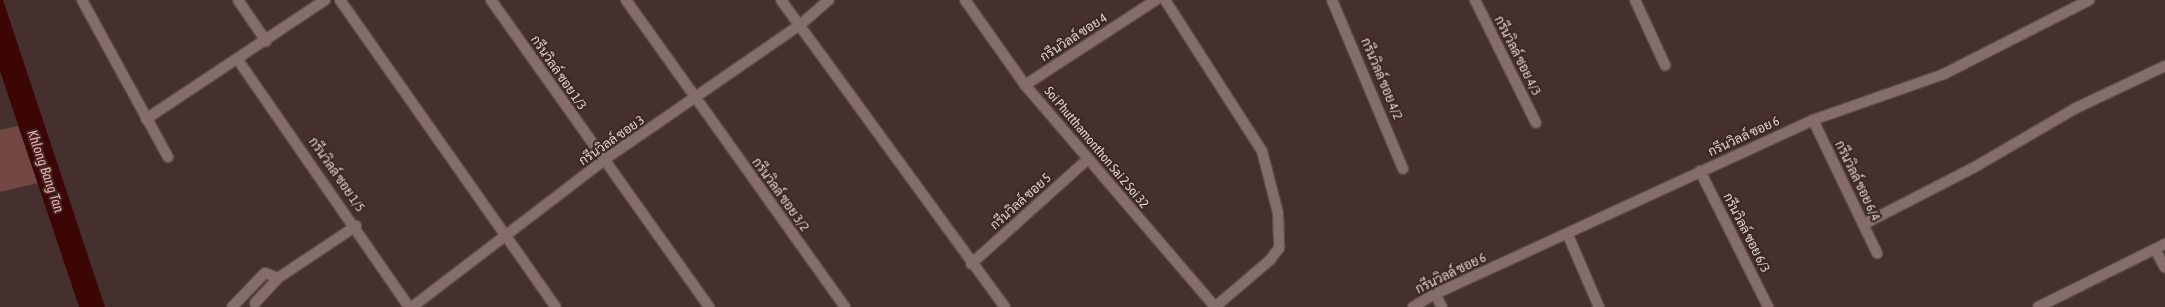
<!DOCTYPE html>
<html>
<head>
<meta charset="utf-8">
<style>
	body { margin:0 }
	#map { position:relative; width:2165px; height:307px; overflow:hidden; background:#46302e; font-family:"Asap Condensed",Sarabun,sans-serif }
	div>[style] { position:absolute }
	.green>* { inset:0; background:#734844 }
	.water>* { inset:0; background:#3c0607 }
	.roads { filter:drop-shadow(1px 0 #5e4c4a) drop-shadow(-1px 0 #5e4c4a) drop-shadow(0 1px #5e4c4a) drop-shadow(0 -1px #5e4c4a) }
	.minor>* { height:10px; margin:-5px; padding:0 5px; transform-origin:5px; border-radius:5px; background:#856d6a }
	span { translate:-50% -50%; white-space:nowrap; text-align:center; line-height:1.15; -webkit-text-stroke:4px #3b2725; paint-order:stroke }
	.street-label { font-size:13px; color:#e0d2d0 }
	.water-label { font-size:14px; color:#f8aca5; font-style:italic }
</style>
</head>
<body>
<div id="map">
	<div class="green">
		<div style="clip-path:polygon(18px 126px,38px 183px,0 192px,0 130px)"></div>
	</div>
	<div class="water">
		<div style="clip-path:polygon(0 0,3px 0,105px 307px,79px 307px,0 71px)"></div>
	</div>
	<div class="roads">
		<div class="minor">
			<div style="left:82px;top:0;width:179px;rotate:61.3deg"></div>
			<div style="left:238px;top:0;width:50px;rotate:55.7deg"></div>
			<div style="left:340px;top:0;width:375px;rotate:54.9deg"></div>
			<div style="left:491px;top:0;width:377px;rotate:54.6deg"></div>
			<div style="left:626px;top:0;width:377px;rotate:54.5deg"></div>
			<div style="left:781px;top:0;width:380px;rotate:53.9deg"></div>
			<div style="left:965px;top:0;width:104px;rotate:54.8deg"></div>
			<div style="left:1025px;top:85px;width:292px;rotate:49.4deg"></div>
			<div style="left:1165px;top:0;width:179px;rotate:57.3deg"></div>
			<div style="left:1262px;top:151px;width:64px;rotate:75.5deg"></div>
			<div style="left:1278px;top:213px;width:35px;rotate:88deg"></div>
			<div style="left:1279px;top:248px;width:15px;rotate:127deg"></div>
			<div style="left:1270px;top:260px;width:72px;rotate:139.5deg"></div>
			<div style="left:1332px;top:0;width:183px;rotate:67.2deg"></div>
			<div style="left:1475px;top:0;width:137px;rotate:63.6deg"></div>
			<div style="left:1635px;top:0;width:72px;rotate:65.2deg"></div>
			<div style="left:238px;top:60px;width:300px;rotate:55.3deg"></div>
			<div style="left:1025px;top:85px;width:156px;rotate:-33deg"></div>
			<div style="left:146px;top:119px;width:215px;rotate:-33.6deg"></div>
			<div style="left:1813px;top:120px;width:148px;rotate:64.3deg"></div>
			<div style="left:1700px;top:171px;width:152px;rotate:63.4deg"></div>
			<div style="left:1864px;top:224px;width:123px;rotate:-27.2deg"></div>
			<div style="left:1973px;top:168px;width:119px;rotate:-30.2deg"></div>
			<div style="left:2076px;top:108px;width:98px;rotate:-25.3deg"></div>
			<div style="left:1568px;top:235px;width:78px;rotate:66.7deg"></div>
			<div style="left:2155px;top:249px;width:21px;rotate:62deg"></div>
			<div style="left:971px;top:264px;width:156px;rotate:-41.9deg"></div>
			<div style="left:1435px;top:294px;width:15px;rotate:62deg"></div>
			<div style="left:255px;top:303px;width:34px;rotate:-47deg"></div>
			<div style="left:278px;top:278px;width:94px;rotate:-33.7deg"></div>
			<div style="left:232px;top:307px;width:47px;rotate:-45.9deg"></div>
			<div style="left:265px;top:273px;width:14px;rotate:21deg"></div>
			<div style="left:412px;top:307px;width:242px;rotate:-37.4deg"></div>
			<div style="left:604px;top:160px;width:238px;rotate:-34.6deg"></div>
			<div style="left:800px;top:25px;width:38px;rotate:-41deg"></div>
			<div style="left:1413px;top:307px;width:26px;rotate:-31deg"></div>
			<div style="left:1435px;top:294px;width:416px;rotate:-24.7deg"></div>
			<div style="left:1813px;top:120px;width:139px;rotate:-19.3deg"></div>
			<div style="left:1944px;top:74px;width:163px;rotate:-27deg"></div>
			<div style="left:2038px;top:307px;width:142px;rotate:-26.4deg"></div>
		</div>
	</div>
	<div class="street-label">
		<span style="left:1074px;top:38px;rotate:-33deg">กรีนวิลล์ ซอย 4</span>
		<span style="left:1517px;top:56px;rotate:63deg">กรีนวิลล์ ซอย 4/3</span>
		<span style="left:558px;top:73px;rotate:55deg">กรีนวิลล์ ซอย 1/3</span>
		<span style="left:1381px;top:79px;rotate:67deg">กรีนวิลล์ ซอย 4/2</span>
		<span style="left:1744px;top:137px;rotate:-25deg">กรีนวิลล์ ซอย 6</span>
		<span style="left:612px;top:141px;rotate:-35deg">กรีนวิลล์ ซอย 3</span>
		<span style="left:1096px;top:148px;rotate:50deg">Soi Phutthamonthon Sai 2 Soi 32</span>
		<span style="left:336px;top:175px;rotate:55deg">กรีนวิลล์ ซอย 1/5</span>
		<span style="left:1857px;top:181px;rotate:64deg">กรีนวิลล์ ซอย 6/4</span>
		<span style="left:780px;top:195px;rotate:54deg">กรีนวิลล์ ซอย 3/2</span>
		<span style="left:1021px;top:202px;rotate:-42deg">กรีนวิลล์ ซอย 5</span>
		<span style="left:1746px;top:233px;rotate:63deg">กรีนวิลล์ ซอย 6/3</span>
		<span style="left:1451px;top:274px;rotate:-26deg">กรีนวิลล์ ซอย 6</span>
	</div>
	<div class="water-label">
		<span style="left:46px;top:171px;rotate:71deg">Khlong Bang Tan</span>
	</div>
</div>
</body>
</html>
